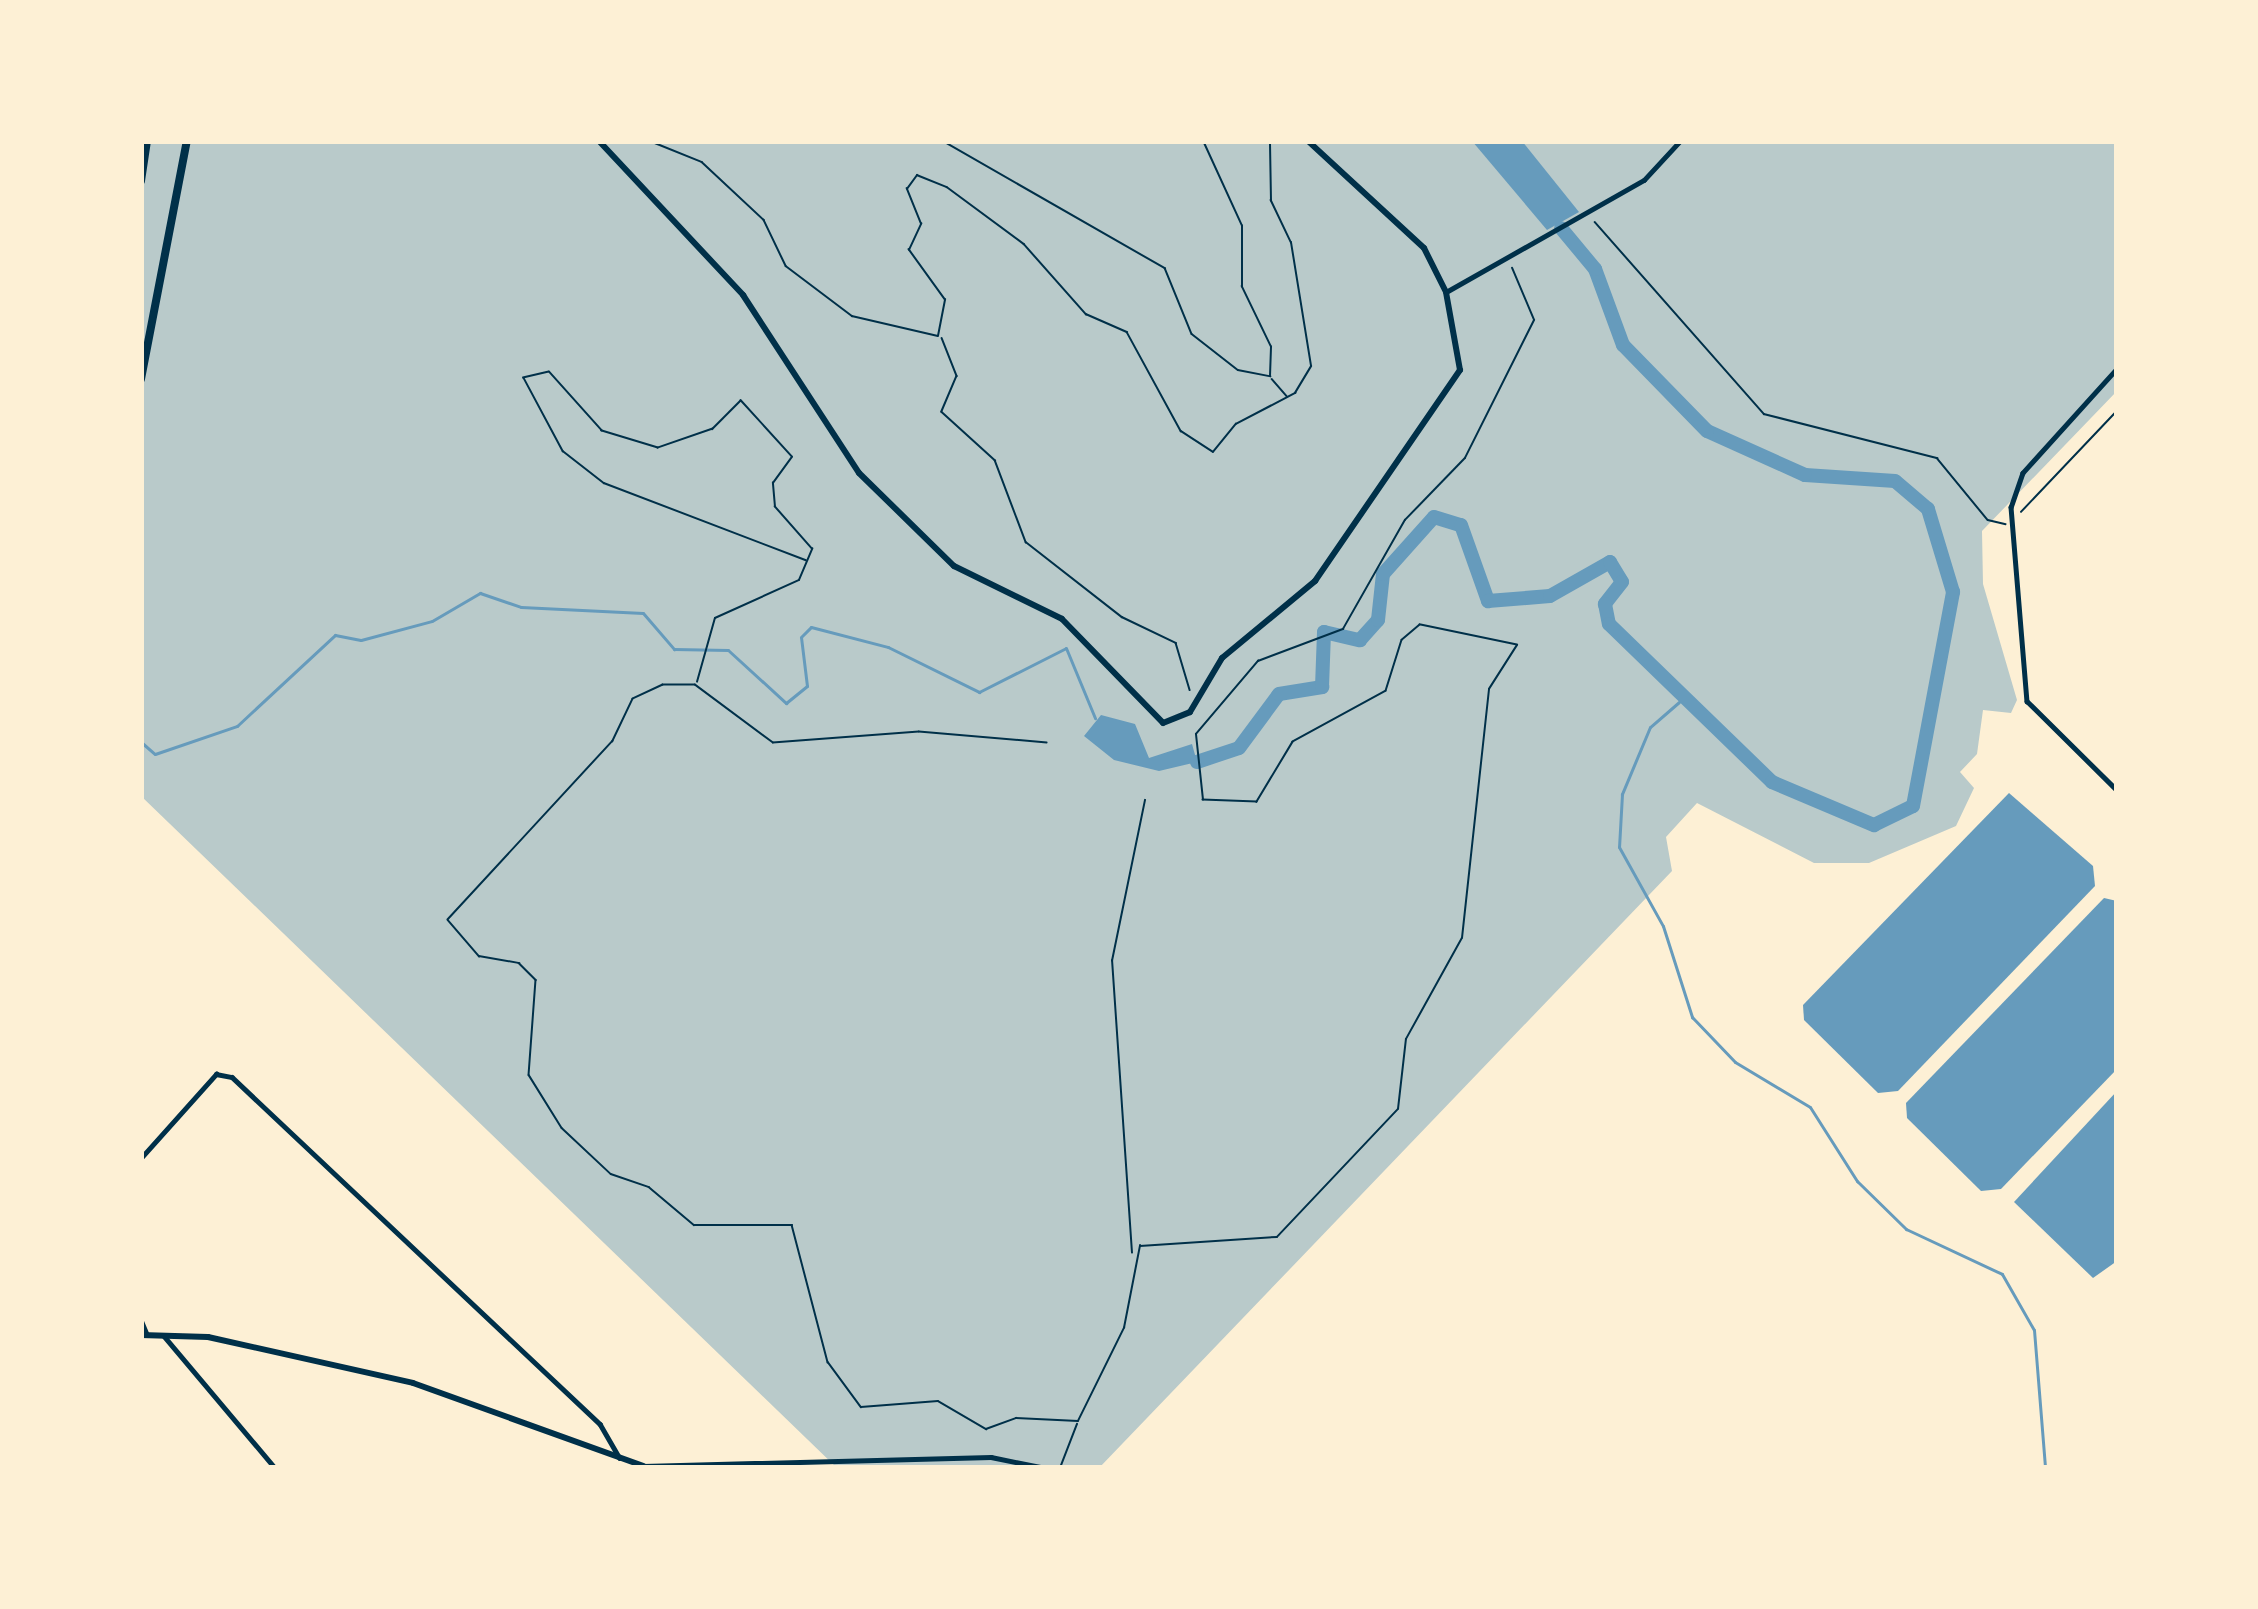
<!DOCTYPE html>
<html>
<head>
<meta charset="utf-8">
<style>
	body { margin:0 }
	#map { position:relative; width:2258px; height:1609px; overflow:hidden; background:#fdf0d5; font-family:Roboto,sans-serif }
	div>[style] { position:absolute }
	.green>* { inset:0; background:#b9caca }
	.water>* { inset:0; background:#669bbc }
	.stream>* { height:3px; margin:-1.5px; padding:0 1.5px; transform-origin:1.5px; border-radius:1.5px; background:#669bbc }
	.river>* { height:14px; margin:-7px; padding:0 7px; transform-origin:7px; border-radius:7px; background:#669bbc }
	.path>* { height:1.5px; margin:-0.75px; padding:0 0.75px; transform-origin:0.75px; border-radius:0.75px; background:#003049 }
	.minor>* { height:4.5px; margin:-2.25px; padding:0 2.25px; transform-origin:2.25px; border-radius:2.25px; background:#003049 }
	.tertiary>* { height:6px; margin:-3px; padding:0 3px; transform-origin:3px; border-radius:3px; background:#003049 }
	.motorway>* { height:8px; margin:-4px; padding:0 4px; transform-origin:4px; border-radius:4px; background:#003049 }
	span { translate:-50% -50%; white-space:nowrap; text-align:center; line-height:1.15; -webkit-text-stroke:10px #fdf0d5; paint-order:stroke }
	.frame { position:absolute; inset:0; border:144px solid #fdf0d5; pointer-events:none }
</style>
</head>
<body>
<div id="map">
	<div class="green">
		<div style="clip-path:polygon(141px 141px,2117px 141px,2117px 391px,1982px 531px,1983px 584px,2017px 700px,2011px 713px,1983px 710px,1977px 754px,1960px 772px,1974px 788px,1956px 826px,1869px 863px,1814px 863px,1697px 803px,1666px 837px,1672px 871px,1099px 1468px,837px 1468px,141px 796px)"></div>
	</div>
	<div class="water">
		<div style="clip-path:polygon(1472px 141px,1522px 141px,1579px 212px,1547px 230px)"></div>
		<div style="clip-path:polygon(1101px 715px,1135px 724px,1149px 758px,1192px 744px,1197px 762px,1159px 771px,1114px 760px,1084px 736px)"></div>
		<div style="clip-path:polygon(2009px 793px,2093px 866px,2095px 886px,1898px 1091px,1878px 1093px,1804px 1020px,1803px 1005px)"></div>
		<div style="clip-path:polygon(2104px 898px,2117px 901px,2117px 1069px,2001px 1189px,1981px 1191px,1907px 1118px,1906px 1103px)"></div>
		<div style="clip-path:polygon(2117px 1091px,2117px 1261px,2093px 1278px,2014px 1202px)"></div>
	</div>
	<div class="stream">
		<div style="left:1679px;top:702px;width:38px;rotate:139deg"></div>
		<div style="left:1650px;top:727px;width:73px;rotate:112.7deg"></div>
		<div style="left:1622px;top:794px;width:53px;rotate:93.2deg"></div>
		<div style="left:1619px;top:847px;width:90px;rotate:60.9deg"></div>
		<div style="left:1663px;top:926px;width:96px;rotate:72.3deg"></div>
		<div style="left:1692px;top:1017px;width:62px;rotate:46.3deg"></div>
		<div style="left:1735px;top:1062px;width:87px;rotate:31deg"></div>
		<div style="left:1810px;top:1107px;width:88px;rotate:57.6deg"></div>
		<div style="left:1857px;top:1181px;width:69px;rotate:44.4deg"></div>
		<div style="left:1906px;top:1229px;width:106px;rotate:25.1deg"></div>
		<div style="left:2002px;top:1274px;width:64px;rotate:60.3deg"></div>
		<div style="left:2034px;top:1330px;width:138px;rotate:85.4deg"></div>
		<div style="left:141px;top:742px;width:18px;rotate:41deg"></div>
		<div style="left:155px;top:754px;width:87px;rotate:-18.9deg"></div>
		<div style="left:237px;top:726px;width:134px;rotate:-42.9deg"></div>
		<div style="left:335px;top:635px;width:26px;rotate:11deg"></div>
		<div style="left:361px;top:640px;width:73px;rotate:-15deg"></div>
		<div style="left:432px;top:621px;width:56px;rotate:-30.3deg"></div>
		<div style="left:480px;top:593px;width:43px;rotate:18.9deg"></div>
		<div style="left:521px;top:607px;width:122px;rotate:2.8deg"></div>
		<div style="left:643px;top:613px;width:48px;rotate:49.3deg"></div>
		<div style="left:674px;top:649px;width:54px;rotate:1.1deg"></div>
		<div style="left:728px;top:650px;width:79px;rotate:42.4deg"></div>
		<div style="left:786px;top:703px;width:27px;rotate:-39deg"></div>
		<div style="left:807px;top:686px;width:49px;rotate:-97deg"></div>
		<div style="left:801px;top:637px;width:14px;rotate:-45deg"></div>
		<div style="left:811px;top:627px;width:80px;rotate:14.6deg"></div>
		<div style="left:888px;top:647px;width:102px;rotate:26.3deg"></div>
		<div style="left:979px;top:692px;width:97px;rotate:-26.8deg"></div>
		<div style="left:1066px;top:648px;width:76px;rotate:67.5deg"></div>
	</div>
	<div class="river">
		<div style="left:1197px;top:762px;width:44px;rotate:-18.4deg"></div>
		<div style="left:1239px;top:748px;width:67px;rotate:-53.5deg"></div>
		<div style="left:1279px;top:694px;width:44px;rotate:-9.2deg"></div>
		<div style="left:1322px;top:687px;width:55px;rotate:-87.9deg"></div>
		<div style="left:1324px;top:632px;width:37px;rotate:13deg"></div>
		<div style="left:1360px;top:640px;width:27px;rotate:-48deg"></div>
		<div style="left:1378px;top:620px;width:46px;rotate:-83.8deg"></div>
		<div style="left:1383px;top:574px;width:76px;rotate:-48.2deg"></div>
		<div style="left:1434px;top:517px;width:28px;rotate:17deg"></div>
		<div style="left:1461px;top:525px;width:81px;rotate:70.4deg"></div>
		<div style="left:1488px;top:601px;width:62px;rotate:-4.6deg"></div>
		<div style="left:1550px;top:596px;width:69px;rotate:-29.5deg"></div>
		<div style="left:1610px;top:562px;width:23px;rotate:59deg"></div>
		<div style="left:1622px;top:582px;width:28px;rotate:128deg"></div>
		<div style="left:1605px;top:604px;width:20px;rotate:79deg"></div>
		<div style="left:1609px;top:624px;width:227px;rotate:44.1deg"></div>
		<div style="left:1772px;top:782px;width:111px;rotate:22.9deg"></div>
		<div style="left:1874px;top:825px;width:43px;rotate:-26deg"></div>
		<div style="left:1913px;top:806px;width:218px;rotate:-79.4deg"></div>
		<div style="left:1953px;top:592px;width:87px;rotate:-106.8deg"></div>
		<div style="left:1928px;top:509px;width:43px;rotate:-139.7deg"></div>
		<div style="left:1895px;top:481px;width:90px;rotate:-176.2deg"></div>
		<div style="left:1805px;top:475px;width:107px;rotate:-155.8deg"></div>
		<div style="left:1707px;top:431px;width:120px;rotate:-134.3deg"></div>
		<div style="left:1623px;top:345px;width:81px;rotate:-110.2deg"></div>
		<div style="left:1595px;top:269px;width:53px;rotate:-129.7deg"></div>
	</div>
	<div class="path">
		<div style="left:650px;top:141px;width:56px;rotate:22deg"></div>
		<div style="left:702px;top:162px;width:85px;rotate:43.1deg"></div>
		<div style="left:764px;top:220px;width:51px;rotate:64.4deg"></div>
		<div style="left:786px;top:266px;width:83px;rotate:37.1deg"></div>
		<div style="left:852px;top:316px;width:88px;rotate:13.1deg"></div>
		<div style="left:938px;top:336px;width:37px;rotate:-79deg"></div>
		<div style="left:945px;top:300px;width:62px;rotate:-125.8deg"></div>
		<div style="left:909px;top:250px;width:29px;rotate:-65deg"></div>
		<div style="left:921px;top:224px;width:38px;rotate:-112deg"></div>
		<div style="left:907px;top:189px;width:17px;rotate:-54deg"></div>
		<div style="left:917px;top:175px;width:32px;rotate:22deg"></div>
		<div style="left:947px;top:187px;width:96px;rotate:36.5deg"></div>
		<div style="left:1024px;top:244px;width:94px;rotate:48.5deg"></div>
		<div style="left:1086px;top:314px;width:45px;rotate:23.7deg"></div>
		<div style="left:1127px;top:332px;width:113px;rotate:61.4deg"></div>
		<div style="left:1181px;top:431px;width:38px;rotate:33deg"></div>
		<div style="left:1213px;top:452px;width:36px;rotate:-51deg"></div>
		<div style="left:1236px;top:424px;width:67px;rotate:-27.7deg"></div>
		<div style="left:1295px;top:393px;width:31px;rotate:-59deg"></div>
		<div style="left:1311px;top:366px;width:125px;rotate:-99.2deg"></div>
		<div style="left:1291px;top:243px;width:47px;rotate:-115.5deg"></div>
		<div style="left:1271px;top:201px;width:60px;rotate:-91deg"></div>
		<div style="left:943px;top:141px;width:256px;rotate:29.8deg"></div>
		<div style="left:1165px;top:268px;width:71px;rotate:67.8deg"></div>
		<div style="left:1192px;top:334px;width:58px;rotate:38deg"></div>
		<div style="left:1238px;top:370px;width:33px;rotate:11deg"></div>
		<div style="left:1270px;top:376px;width:29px;rotate:-88deg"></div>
		<div style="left:1271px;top:347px;width:67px;rotate:-115.8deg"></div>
		<div style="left:1242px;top:287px;width:61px;rotate:-90deg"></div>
		<div style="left:1242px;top:226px;width:94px;rotate:-114.6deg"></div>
		<div style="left:1595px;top:222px;width:256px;rotate:48.6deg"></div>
		<div style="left:1764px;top:414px;width:179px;rotate:14.3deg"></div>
		<div style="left:1937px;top:458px;width:80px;rotate:50.6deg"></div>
		<div style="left:1988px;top:520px;width:18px;rotate:13deg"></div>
		<div style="left:942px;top:338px;width:41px;rotate:68.5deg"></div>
		<div style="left:957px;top:376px;width:39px;rotate:113deg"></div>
		<div style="left:942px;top:412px;width:72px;rotate:42.2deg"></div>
		<div style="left:995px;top:460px;width:88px;rotate:69.3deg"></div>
		<div style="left:1026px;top:542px;width:122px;rotate:38deg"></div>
		<div style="left:1122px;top:617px;width:60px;rotate:25.7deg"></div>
		<div style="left:1176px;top:643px;width:49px;rotate:73.4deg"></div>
		<div style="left:1272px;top:379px;width:23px;rotate:49deg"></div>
		<div style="left:2021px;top:512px;width:139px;rotate:-46.5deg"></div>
		<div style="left:697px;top:682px;width:66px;rotate:-74.3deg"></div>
		<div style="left:715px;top:618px;width:92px;rotate:-24.3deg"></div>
		<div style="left:799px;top:580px;width:34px;rotate:-67deg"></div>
		<div style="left:812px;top:549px;width:56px;rotate:-131.4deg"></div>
		<div style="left:775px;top:507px;width:24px;rotate:-95deg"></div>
		<div style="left:773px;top:483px;width:32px;rotate:-54deg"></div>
		<div style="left:792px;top:457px;width:76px;rotate:-132.3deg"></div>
		<div style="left:741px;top:401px;width:40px;rotate:135deg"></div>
		<div style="left:713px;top:429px;width:58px;rotate:160.9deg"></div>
		<div style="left:658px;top:448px;width:59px;rotate:-163.1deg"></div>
		<div style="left:602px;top:431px;width:79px;rotate:-131.9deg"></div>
		<div style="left:549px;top:372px;width:26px;rotate:167deg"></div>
		<div style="left:524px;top:378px;width:83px;rotate:61.9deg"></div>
		<div style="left:563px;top:451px;width:52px;rotate:38deg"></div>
		<div style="left:604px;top:483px;width:216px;rotate:20.9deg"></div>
		<div style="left:1047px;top:743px;width:128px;rotate:-175.1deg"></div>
		<div style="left:919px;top:732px;width:146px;rotate:175.7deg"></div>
		<div style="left:773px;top:743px;width:97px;rotate:-143.4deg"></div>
		<div style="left:695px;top:685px;width:32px;rotate:180deg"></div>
		<div style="left:663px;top:685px;width:33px;rotate:155deg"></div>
		<div style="left:633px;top:699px;width:47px;rotate:115.5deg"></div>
		<div style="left:613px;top:741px;width:243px;rotate:132.7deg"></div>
		<div style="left:448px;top:920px;width:48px;rotate:49.3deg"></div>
		<div style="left:479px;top:956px;width:41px;rotate:9.9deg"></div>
		<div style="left:519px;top:963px;width:24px;rotate:45deg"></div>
		<div style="left:536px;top:980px;width:95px;rotate:94.2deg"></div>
		<div style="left:529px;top:1075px;width:62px;rotate:58.1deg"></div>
		<div style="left:562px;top:1128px;width:67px;rotate:43.2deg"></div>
		<div style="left:611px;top:1174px;width:40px;rotate:18.9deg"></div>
		<div style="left:649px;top:1187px;width:59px;rotate:40.2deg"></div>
		<div style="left:694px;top:1225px;width:98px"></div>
		<div style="left:792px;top:1225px;width:142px;rotate:75.3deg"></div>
		<div style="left:828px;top:1362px;width:56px;rotate:53.7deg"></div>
		<div style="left:861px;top:1407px;width:77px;rotate:-4.5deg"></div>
		<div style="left:938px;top:1401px;width:56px;rotate:30.3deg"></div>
		<div style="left:986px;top:1429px;width:32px;rotate:-20deg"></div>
		<div style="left:1016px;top:1418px;width:62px;rotate:2.8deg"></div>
		<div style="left:1078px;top:1421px;width:104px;rotate:-63.7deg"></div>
		<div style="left:1124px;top:1328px;width:84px;rotate:-79deg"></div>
		<div style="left:1140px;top:1246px;width:137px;rotate:-3.8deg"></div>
		<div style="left:1277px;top:1237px;width:176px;rotate:-46.6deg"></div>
		<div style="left:1398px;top:1109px;width:70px;rotate:-83.5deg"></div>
		<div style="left:1406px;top:1039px;width:115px;rotate:-61deg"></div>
		<div style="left:1462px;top:938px;width:250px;rotate:-83.8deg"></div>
		<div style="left:1489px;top:689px;width:52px;rotate:-57.5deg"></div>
		<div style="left:1517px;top:645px;width:99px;rotate:-168.3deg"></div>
		<div style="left:1420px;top:625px;width:23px;rotate:140deg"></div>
		<div style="left:1402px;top:640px;width:53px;rotate:107.4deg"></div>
		<div style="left:1386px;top:691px;width:106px;rotate:151.3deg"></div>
		<div style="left:1293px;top:742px;width:70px;rotate:121deg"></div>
		<div style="left:1257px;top:802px;width:54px;rotate:-177.9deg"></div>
		<div style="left:1203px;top:800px;width:66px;rotate:-96.1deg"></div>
		<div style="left:1196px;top:734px;width:96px;rotate:-49.7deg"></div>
		<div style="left:1258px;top:661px;width:91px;rotate:-20.6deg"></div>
		<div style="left:1343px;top:629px;width:125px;rotate:-60.4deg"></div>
		<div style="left:1405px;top:520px;width:86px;rotate:-45.9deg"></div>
		<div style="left:1465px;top:458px;width:154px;rotate:-63.4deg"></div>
		<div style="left:1534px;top:320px;width:56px;rotate:-112.9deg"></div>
		<div style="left:1132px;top:1253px;width:293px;rotate:-93.9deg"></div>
		<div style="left:1112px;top:961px;width:164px;rotate:-78.4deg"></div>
		<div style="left:1060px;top:1468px;width:47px;rotate:-68.9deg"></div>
	</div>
	<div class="minor">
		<div style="left:1446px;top:292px;width:227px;rotate:-29.5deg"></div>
		<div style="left:1644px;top:180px;width:53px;rotate:-47.3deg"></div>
		<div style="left:2117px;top:369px;width:140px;rotate:132.1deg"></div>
		<div style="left:2023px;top:473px;width:36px;rotate:109deg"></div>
		<div style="left:2011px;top:507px;width:195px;rotate:85.3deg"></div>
		<div style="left:2027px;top:701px;width:127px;rotate:44.7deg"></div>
		<div style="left:141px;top:1158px;width:113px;rotate:-48.2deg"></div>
		<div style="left:216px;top:1074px;width:16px;rotate:11deg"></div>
		<div style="left:232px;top:1077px;width:506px;rotate:43.32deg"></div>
		<div style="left:600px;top:1424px;width:39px;rotate:60deg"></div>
		<div style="left:141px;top:1320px;width:15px;rotate:67deg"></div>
		<div style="left:164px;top:1336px;width:172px;rotate:49.9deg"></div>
		<div style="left:643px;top:1466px;width:348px;rotate:-1.5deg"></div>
		<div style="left:991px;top:1457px;width:55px;rotate:11.5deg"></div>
	</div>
	<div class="tertiary">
		<div style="left:599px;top:141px;width:211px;rotate:46.9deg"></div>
		<div style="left:743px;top:295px;width:212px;rotate:56.9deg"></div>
		<div style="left:859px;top:473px;width:133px;rotate:44.4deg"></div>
		<div style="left:954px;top:566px;width:120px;rotate:26.1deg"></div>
		<div style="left:1062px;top:619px;width:145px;rotate:45.8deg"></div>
		<div style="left:1163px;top:723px;width:29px;rotate:-22deg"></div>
		<div style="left:1190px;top:712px;width:63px;rotate:-59.3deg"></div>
		<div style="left:1222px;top:658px;width:121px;rotate:-39.6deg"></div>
		<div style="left:1315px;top:581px;width:256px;rotate:-55.5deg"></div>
		<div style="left:1460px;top:370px;width:79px;rotate:-100.2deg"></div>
		<div style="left:1446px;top:292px;width:49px;rotate:-116.6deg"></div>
		<div style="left:1424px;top:248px;width:158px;rotate:-137.3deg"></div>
		<div style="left:141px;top:1335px;width:67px;rotate:1.7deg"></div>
		<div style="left:208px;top:1337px;width:210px;rotate:12.6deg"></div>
		<div style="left:413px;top:1383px;width:245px;rotate:19.8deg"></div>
	</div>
	<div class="motorway">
		<div style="left:141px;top:181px;width:40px;rotate:-81.5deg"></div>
		<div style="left:141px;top:379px;width:242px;rotate:-79.1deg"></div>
	</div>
	<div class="frame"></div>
</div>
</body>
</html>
